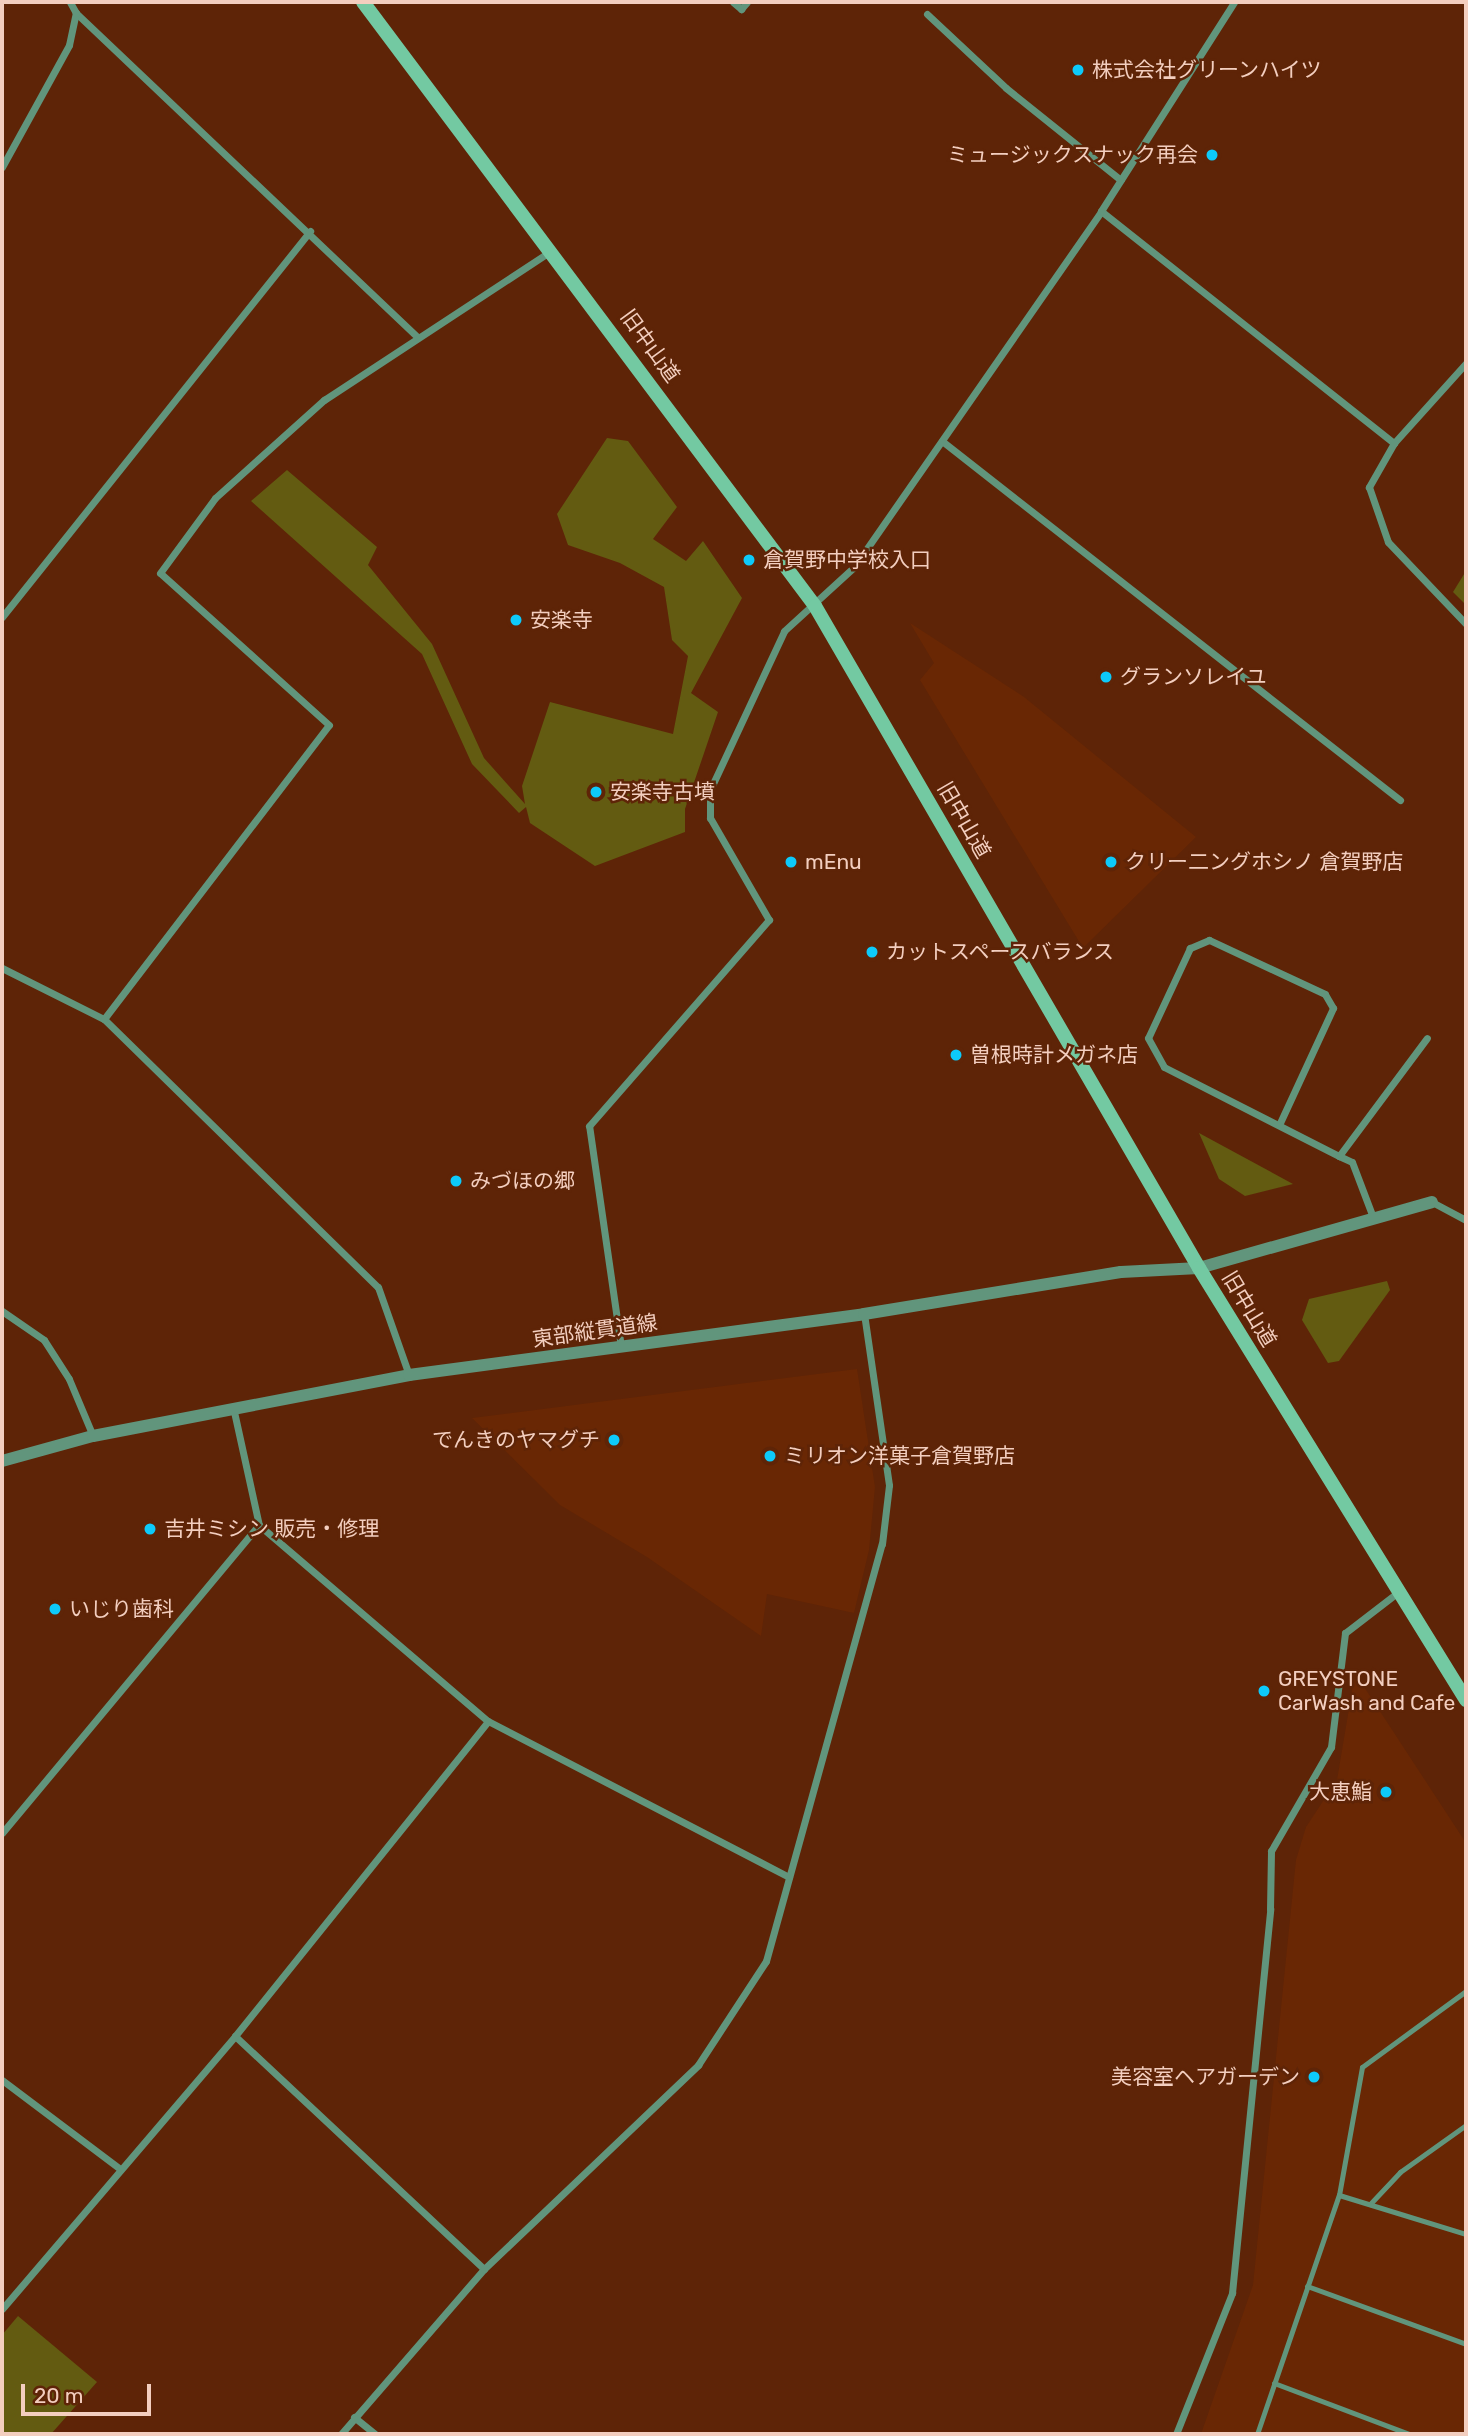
<!DOCTYPE html>
<html>
<head>
<meta charset="utf-8">
<style>
	body { margin:0 }
	#map { position:relative; width:1468px; height:2436px; overflow:hidden; background:#5e2407; font-family:Rubik,"Noto Sans JP",sans-serif }
	div>[style] { position:absolute }
	.built>* { inset:0; background:#692704 }
	.green>* { inset:0; background:#635b11 }
	.service>* { height:5px; margin:-2.5px; padding:0 2.5px; transform-origin:2.5px; border-radius:2.5px; background:#61957c }
	.minor>* { height:7px; margin:-3.5px; padding:0 3.5px; transform-origin:3.5px; border-radius:3.5px; background:#61957c }
	.tertiary>* { height:12px; margin:-6px; padding:0 6px; transform-origin:6px; border-radius:6px; background:#61957c }
	.secondary>* { height:14px; margin:-7px; padding:0 7px; transform-origin:7px; border-radius:7px; background:#73c9a2 }
	.dots>* { width:19px; height:19px; translate:-50% -50%; box-sizing:border-box; border:4px solid #5e2407; border-radius:50% }
	span { translate:-50% -50%; white-space:nowrap; text-align:center; line-height:1.15; -webkit-text-stroke:5px #5e2407; paint-order:stroke }
	.poi-label { font-size:21px; color:#f3cebf }
	.left { translate:0 -50%; text-align:left }
	.right { translate:-100% -50%; text-align:right }
	.street-label { font-size:21px; color:#f3cebf }
	.frame { position:absolute; inset:0; border:4px solid #f3cebf; pointer-events:none }
	.scale { position:absolute; left:21px; top:2384px; width:130px; height:32px; box-sizing:border-box; border:4px solid #f3cebf; border-top:0; padding-left:9px; font-size:21px; line-height:24px; white-space:nowrap; color:#f3cebf; -webkit-text-stroke:5px #5e2407; paint-order:stroke }
</style>
</head>
<body>
<div id="map">
	<div class="built">
		<div style="clip-path:polygon(910px 623px,1024px 697px,1196px 837px,1083px 948px,920px 680px,934px 663px)"></div>
		<div style="clip-path:polygon(857px 1369px,875px 1487px,869px 1550px,854px 1613px,767px 1594px,761px 1636px,647px 1557px,560px 1505px,472px 1418px)"></div>
		<div style="clip-path:polygon(1355px 1673px,1466px 1843px,1466px 2434px,1201px 2434px,1253px 2285px,1296px 1860px,1306px 1827px,1337px 1780px)"></div>
	</div>
	<div class="green">
		<div style="clip-path:polygon(607px 438px,628px 441px,677px 507px,653px 539px,686px 561px,703px 541px,742px 598px,691px 693px,718px 712px,685px 809px,685px 832px,595px 866px,530px 823px,526px 807px,519px 813px,472px 764px,422px 654px,251px 501px,287px 470px,377px 547px,368px 565px,432px 644px,484px 758px,525px 804px,522px 786px,550px 702px,673px 734px,688px 656px,672px 640px,664px 587px,620px 563px,568px 545px,557px 514px)"></div>
		<div style="clip-path:polygon(1466px 571px,1466px 605px,1453px 592px)"></div>
		<div style="clip-path:polygon(1199px 1133px,1293px 1184px,1245px 1196px,1219px 1179px)"></div>
		<div style="clip-path:polygon(1387px 1281px,1390px 1290px,1339px 1361px,1328px 1363px,1302px 1320px,1309px 1299px)"></div>
		<div style="clip-path:polygon(18px 2316px,97px 2382px,51px 2434px,2px 2434px,2px 2335px)"></div>
	</div>
	<div class="service">
		<div style="left:1339px;top:2195px;width:130px;rotate:-79.8deg"></div>
		<div style="left:1362px;top:2067px;width:129px;rotate:-36.2deg"></div>
		<div style="left:1370px;top:2204px;width:44px;rotate:-46.8deg"></div>
		<div style="left:1400px;top:2172px;width:81px;rotate:-35.5deg"></div>
		<div style="left:1307px;top:2286px;width:169px;rotate:20deg"></div>
		<div style="left:1274px;top:2383px;width:144px;rotate:20.7deg"></div>
		<div style="left:1257px;top:2434px;width:253px;rotate:-71.1deg"></div>
		<div style="left:1339px;top:2195px;width:133px;rotate:17.1deg"></div>
	</div>
	<div class="minor">
		<div style="left:733px;top:2px;width:11px;rotate:41deg"></div>
		<div style="left:741px;top:9px;width:9px;rotate:-49deg"></div>
		<div style="left:76px;top:13px;width:471px;rotate:43.5deg"></div>
		<div style="left:927px;top:14px;width:108px;rotate:43.1deg"></div>
		<div style="left:1006px;top:88px;width:147px;rotate:38.7deg"></div>
		<div style="left:2px;top:167px;width:139px;rotate:-61.2deg"></div>
		<div style="left:69px;top:45px;width:33px;rotate:-78deg"></div>
		<div style="left:76px;top:13px;width:13px;rotate:-119deg"></div>
		<div style="left:1101px;top:211px;width:374px;rotate:38.4deg"></div>
		<div style="left:1394px;top:443px;width:108px;rotate:-48deg"></div>
		<div style="left:942px;top:441px;width:582px;rotate:38.09deg"></div>
		<div style="left:1394px;top:443px;width:51px;rotate:119.6deg"></div>
		<div style="left:1369px;top:487px;width:58px;rotate:70.9deg"></div>
		<div style="left:1388px;top:542px;width:113px;rotate:46.4deg"></div>
		<div style="left:2px;top:617px;width:494px;rotate:-51.4deg"></div>
		<div style="left:2px;top:968px;width:114px;rotate:26.6deg"></div>
		<div style="left:104px;top:1019px;width:383px;rotate:44.4deg"></div>
		<div style="left:378px;top:1287px;width:93px;rotate:70.6deg"></div>
		<div style="left:104px;top:1019px;width:370px;rotate:-52.6deg"></div>
		<div style="left:329px;top:725px;width:227px;rotate:-138deg"></div>
		<div style="left:160px;top:573px;width:93px;rotate:-53.7deg"></div>
		<div style="left:215px;top:498px;width:147px;rotate:-42deg"></div>
		<div style="left:324px;top:400px;width:272px;rotate:-33.3deg"></div>
		<div style="left:1279px;top:1125px;width:129px;rotate:-65.2deg"></div>
		<div style="left:1333px;top:1008px;width:16px;rotate:-120deg"></div>
		<div style="left:1325px;top:994px;width:128px;rotate:-155deg"></div>
		<div style="left:1209px;top:940px;width:21px;rotate:157deg"></div>
		<div style="left:1190px;top:948px;width:99px;rotate:115deg"></div>
		<div style="left:1148px;top:1038px;width:33px;rotate:61deg"></div>
		<div style="left:1164px;top:1067px;width:196px;rotate:27deg"></div>
		<div style="left:1339px;top:1156px;width:14px;rotate:25deg"></div>
		<div style="left:1352px;top:1162px;width:62px;rotate:69.2deg"></div>
		<div style="left:1339px;top:1156px;width:147px;rotate:-53.3deg"></div>
		<div style="left:1432px;top:1202px;width:38px;rotate:28deg"></div>
		<div style="left:2px;top:1311px;width:51px;rotate:34.6deg"></div>
		<div style="left:44px;top:1340px;width:46px;rotate:57.3deg"></div>
		<div style="left:69px;top:1379px;width:62px;rotate:67.2deg"></div>
		<div style="left:621px;top:1347px;width:223px;rotate:-98.2deg"></div>
		<div style="left:589px;top:1126px;width:274px;rotate:-48.9deg"></div>
		<div style="left:769px;top:920px;width:118px;rotate:-120deg"></div>
		<div style="left:710px;top:818px;width:28px;rotate:-90deg"></div>
		<div style="left:710px;top:790px;width:175px;rotate:-65deg"></div>
		<div style="left:784px;top:631px;width:95px;rotate:-42.4deg"></div>
		<div style="left:854px;top:567px;width:433px;rotate:-55.2deg"></div>
		<div style="left:1101px;top:211px;width:248px;rotate:-57.5deg"></div>
		<div style="left:233px;top:1407px;width:121px;rotate:77.6deg"></div>
		<div style="left:259px;top:1525px;width:301px;rotate:40.6deg"></div>
		<div style="left:488px;top:1721px;width:339px;rotate:27.4deg"></div>
		<div style="left:2px;top:1833px;width:401px;rotate:-50.2deg"></div>
		<div style="left:235px;top:2036px;width:341px;rotate:43.1deg"></div>
		<div style="left:2px;top:2080px;width:148px;rotate:37deg"></div>
		<div style="left:2px;top:2309px;width:359px;rotate:-49.5deg"></div>
		<div style="left:235px;top:2036px;width:404px;rotate:-51.2deg"></div>
		<div style="left:354px;top:2417px;width:27px;rotate:39deg"></div>
		<div style="left:341px;top:2434px;width:218px;rotate:-49.1deg"></div>
		<div style="left:484px;top:2269px;width:296px;rotate:-43.6deg"></div>
		<div style="left:698px;top:2065px;width:124px;rotate:-56.8deg"></div>
		<div style="left:766px;top:1961px;width:433px;rotate:-74.5deg"></div>
		<div style="left:882px;top:1544px;width:59px;rotate:-83.2deg"></div>
		<div style="left:889px;top:1485px;width:173px;rotate:-98.3deg"></div>
		<div style="left:1176px;top:2434px;width:152px;rotate:-68.3deg"></div>
		<div style="left:1232px;top:2293px;width:386px;rotate:-84.3deg"></div>
		<div style="left:1270px;top:1909px;width:58px;rotate:-89deg"></div>
		<div style="left:1271px;top:1851px;width:120px;rotate:-60deg"></div>
		<div style="left:1331px;top:1747px;width:115px;rotate:-83deg"></div>
		<div style="left:1345px;top:1633px;width:66px;rotate:-37.6deg"></div>
	</div>
	<div class="tertiary">
		<div style="left:2px;top:1461px;width:94px;rotate:-15.4deg"></div>
		<div style="left:93px;top:1436px;width:322px;rotate:-10.9deg"></div>
		<div style="left:409px;top:1375px;width:459px;rotate:-7.6deg"></div>
		<div style="left:864px;top:1314px;width:260px;rotate:-9.3deg"></div>
		<div style="left:1121px;top:1272px;width:78px;rotate:-2.9deg"></div>
		<div style="left:1199px;top:1268px;width:242px;rotate:-15.8deg"></div>
	</div>
	<div class="secondary">
		<div style="left:363px;top:2px;width:754px;rotate:53.19deg"></div>
		<div style="left:815px;top:606px;width:765px;rotate:59.88deg"></div>
		<div style="left:1199px;top:1268px;width:508px;rotate:58.28deg"></div>
	</div>
	<div class="dots">
		<div style="left:1078px;top:70px;background:#0dcafa"></div>
		<div style="left:1212px;top:155px;background:#0dcafa"></div>
		<div style="left:749px;top:560px;background:#0dcafa"></div>
		<div style="left:516px;top:620px;background:#0dcafa"></div>
		<div style="left:1106px;top:677px;background:#0dcafa"></div>
		<div style="left:596px;top:792px;background:#0dcafa"></div>
		<div style="left:791px;top:862px;background:#0dcafa"></div>
		<div style="left:1111px;top:862px;background:#0dcafa"></div>
		<div style="left:872px;top:952px;background:#0dcafa"></div>
		<div style="left:956px;top:1055px;background:#0dcafa"></div>
		<div style="left:456px;top:1181px;background:#0dcafa"></div>
		<div style="left:614px;top:1440px;background:#0dcafa"></div>
		<div style="left:770px;top:1456px;background:#0dcafa"></div>
		<div style="left:150px;top:1529px;background:#0dcafa"></div>
		<div style="left:55px;top:1609px;background:#0dcafa"></div>
		<div style="left:1264px;top:1691px;background:#0dcafa"></div>
		<div style="left:1386px;top:1792px;background:#0dcafa"></div>
		<div style="left:1314px;top:2077px;background:#0dcafa"></div>
	</div>
	<div class="poi-label">
		<span class="left" style="left:1092px;top:70px">株式会社グリーンハイツ</span>
		<span class="right" style="left:1198px;top:155px">ミュージックスナック再会</span>
		<span class="left" style="left:763px;top:560px">倉賀野中学校入口</span>
		<span class="left" style="left:530px;top:620px">安楽寺</span>
		<span class="left" style="left:1120px;top:677px">グランソレイユ</span>
		<span class="left" style="left:610px;top:792px">安楽寺古墳</span>
		<span class="left" style="left:805px;top:862px">mEnu</span>
		<span class="left" style="left:1125px;top:862px">クリー二ングホシノ 倉賀野店</span>
		<span class="left" style="left:886px;top:952px">カットスペースバランス</span>
		<span class="left" style="left:970px;top:1055px">曽根時計メガネ店</span>
		<span class="left" style="left:470px;top:1181px">みづほの郷</span>
		<span class="right" style="left:600px;top:1440px">でんきのヤマグチ</span>
		<span class="left" style="left:784px;top:1456px">ミリオン洋菓子倉賀野店</span>
		<span class="left" style="left:164px;top:1529px">吉井ミシン 販売・修理</span>
		<span class="left" style="left:69px;top:1609px">いじり歯科</span>
		<span class="left" style="left:1278px;top:1691px">GREYSTONE<br>CarWash and Cafe</span>
		<span class="right" style="left:1372px;top:1792px">大恵鮨</span>
		<span class="right" style="left:1300px;top:2077px">美容室ヘアガーデン</span>
	</div>
	<div class="street-label">
		<span style="left:650px;top:346px;rotate:54deg">旧中山道</span>
		<span style="left:964px;top:820px;rotate:60deg">旧中山道</span>
		<span style="left:1249px;top:1309px;rotate:59deg">旧中山道</span>
		<span style="left:595px;top:1331px;rotate:-8deg">東部縦貫道線</span>
	</div>
	<div class="frame"></div>
	<div class="scale">20 m</div>
</div>
</body>
</html>
